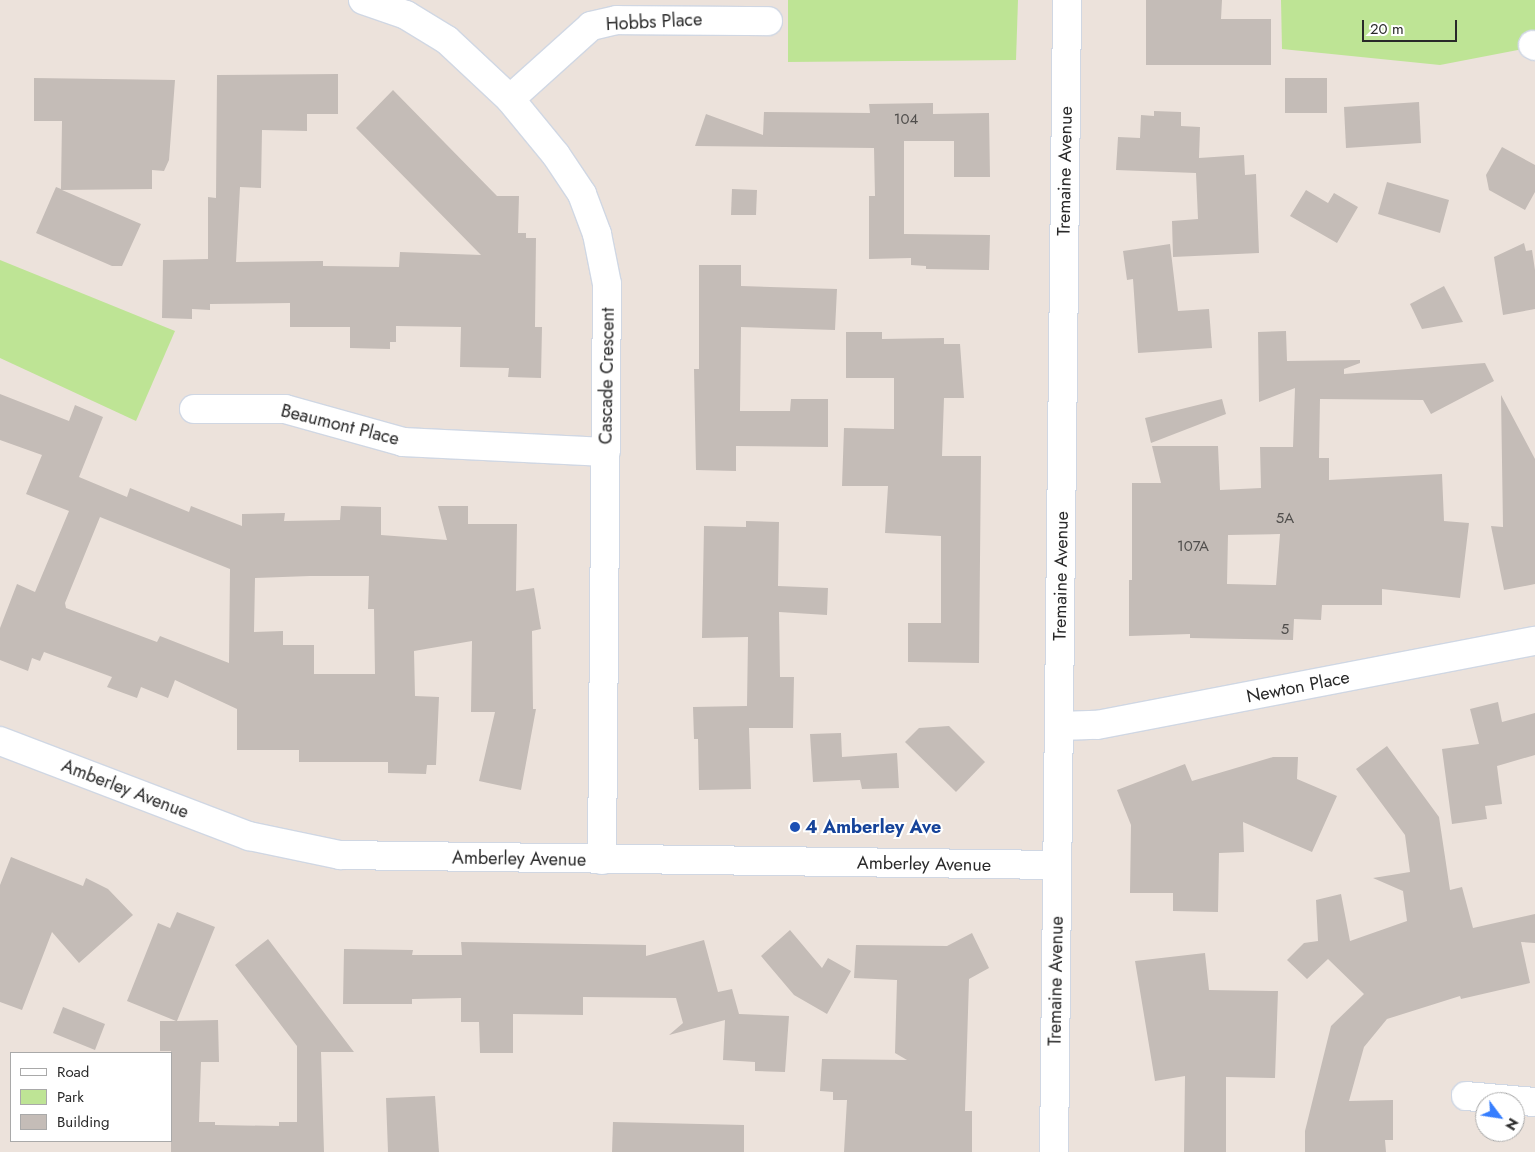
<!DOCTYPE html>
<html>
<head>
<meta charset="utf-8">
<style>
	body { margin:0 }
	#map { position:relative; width:1535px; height:1152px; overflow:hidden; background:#ece2db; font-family:Jost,sans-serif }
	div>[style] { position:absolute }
	.green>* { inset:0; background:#bee495 }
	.building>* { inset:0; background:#c4bcb7 }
	.roads { filter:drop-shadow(1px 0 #d0d7e3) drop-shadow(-1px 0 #d0d7e3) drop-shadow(0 1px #d0d7e3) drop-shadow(0 -1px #d0d7e3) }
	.street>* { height:28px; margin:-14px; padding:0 14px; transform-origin:14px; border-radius:14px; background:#fff }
	.secondary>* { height:28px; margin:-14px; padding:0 14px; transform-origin:14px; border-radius:14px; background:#fff }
	.dots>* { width:14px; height:14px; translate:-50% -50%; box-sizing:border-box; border:2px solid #fff; border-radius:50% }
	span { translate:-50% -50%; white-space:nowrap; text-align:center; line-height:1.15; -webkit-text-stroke:4px #fff; paint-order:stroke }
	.number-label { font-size:15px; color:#504e4c }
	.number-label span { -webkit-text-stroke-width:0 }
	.street-label { font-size:18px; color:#292929 }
	.transit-label { font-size:18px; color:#164399; font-weight:700 }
	.left { translate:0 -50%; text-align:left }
	.legend { position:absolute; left:10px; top:1052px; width:162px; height:90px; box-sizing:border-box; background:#fff; border:1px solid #a9a9a9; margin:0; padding:6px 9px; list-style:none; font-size:15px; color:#292929 }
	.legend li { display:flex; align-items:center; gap:10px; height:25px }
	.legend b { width:25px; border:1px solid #a9a9a9 }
	.north { position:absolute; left:1475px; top:1092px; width:50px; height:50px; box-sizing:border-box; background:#fff; border:1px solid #a9a9a9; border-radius:50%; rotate:121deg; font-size:14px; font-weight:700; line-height:20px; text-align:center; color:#292929 }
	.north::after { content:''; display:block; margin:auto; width:18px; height:22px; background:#367efe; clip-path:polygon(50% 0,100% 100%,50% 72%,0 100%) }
	.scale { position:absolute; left:1362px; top:20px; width:95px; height:22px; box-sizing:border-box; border:2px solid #292929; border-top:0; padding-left:6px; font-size:15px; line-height:18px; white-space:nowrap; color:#292929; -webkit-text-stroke:4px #fff; paint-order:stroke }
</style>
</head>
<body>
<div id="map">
	<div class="green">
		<div style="clip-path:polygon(788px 0,1018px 0,1016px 60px,788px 62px)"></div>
		<div style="clip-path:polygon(1281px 0,1535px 0,1535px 32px,1523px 49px,1440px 65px,1282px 49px)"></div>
		<div style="clip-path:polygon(0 260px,175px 331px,136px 421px,0 358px)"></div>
	</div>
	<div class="building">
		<div style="clip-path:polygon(1146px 0,1222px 0,1221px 19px,1271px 19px,1271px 65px,1146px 65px)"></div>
		<div style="clip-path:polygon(338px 74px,338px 114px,307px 114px,307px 131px,262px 130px,261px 188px,240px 187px,236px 262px,323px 261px,323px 266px,399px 267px,400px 252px,481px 255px,356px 128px,393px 90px,497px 196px,519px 196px,518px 233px,526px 233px,526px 238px,536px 238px,535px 327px,542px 327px,541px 378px,508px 377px,509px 368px,460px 367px,461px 327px,396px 326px,396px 342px,390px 342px,390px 349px,350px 348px,350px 327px,290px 327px,290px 303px,210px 304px,210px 310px,192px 309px,192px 319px,162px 318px,163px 260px,208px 259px,208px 197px,216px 198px,217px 75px)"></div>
		<div style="clip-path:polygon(34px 78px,175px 80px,169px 160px,164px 171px,152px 170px,152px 189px,62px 190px,141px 224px,122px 266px,112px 266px,36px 233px,56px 187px,61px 189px,62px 121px,34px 121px)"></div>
		<div style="clip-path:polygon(1285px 78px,1327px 78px,1327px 113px,1285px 113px)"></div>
		<div style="clip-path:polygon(1419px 102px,1421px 143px,1346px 148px,1344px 107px)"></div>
		<div style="clip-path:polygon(933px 103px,933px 114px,989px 113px,990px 177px,954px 177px,954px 141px,904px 141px,904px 234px,990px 235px,989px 270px,926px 269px,926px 266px,911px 265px,911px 258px,869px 259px,869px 196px,875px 196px,874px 148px,695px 146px,706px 114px,763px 135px,764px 112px,870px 113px,869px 104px)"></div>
		<div style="clip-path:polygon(1154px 111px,1181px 112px,1181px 126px,1200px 127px,1199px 158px,1244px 155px,1245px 175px,1256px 174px,1259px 253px,1173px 257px,1172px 221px,1198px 219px,1196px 173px,1116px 170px,1118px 137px,1140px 138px,1141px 115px,1154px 116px)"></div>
		<div style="clip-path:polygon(1502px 147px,1535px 165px,1535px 192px,1525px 210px,1489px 190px,1486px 175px)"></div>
		<div style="clip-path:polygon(1387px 182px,1449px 200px,1440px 233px,1378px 214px)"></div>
		<div style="clip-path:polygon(732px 189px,757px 190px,756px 215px,731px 215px)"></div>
		<div style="clip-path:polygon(1306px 190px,1328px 203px,1334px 193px,1358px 207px,1337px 243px,1290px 216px)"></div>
		<div style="clip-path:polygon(1524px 243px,1526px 251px,1532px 250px,1535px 270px,1535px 309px,1503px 315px,1494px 257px)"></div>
		<div style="clip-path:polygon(1170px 244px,1178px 311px,1209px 309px,1212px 348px,1138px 353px,1133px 279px,1127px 280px,1123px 251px)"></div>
		<div style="clip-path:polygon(699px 265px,741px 265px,741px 286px,837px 289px,835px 330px,741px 327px,740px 411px,790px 411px,791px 399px,828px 399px,828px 447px,736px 446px,736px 471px,696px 470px,694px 369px,699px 369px)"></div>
		<div style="clip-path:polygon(1444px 286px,1463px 322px,1422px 329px,1410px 304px)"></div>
		<div style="clip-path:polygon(evenodd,1286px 331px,1287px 361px,1360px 360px,1360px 363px,1344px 369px,1344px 374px,1485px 363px,1494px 381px,1431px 414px,1423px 400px,1320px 399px,1319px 458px,1329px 458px,1329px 480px,1442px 474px,1444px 521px,1469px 523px,1460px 598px,1382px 589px,1382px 605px,1322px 605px,1321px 620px,1294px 619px,1293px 640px,1190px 638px,1190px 634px,1129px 636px,1129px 580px,1132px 580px,1132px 483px,1161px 483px,1152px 446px,1218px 446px,1220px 490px,1261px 488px,1260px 447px,1293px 447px,1295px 388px,1259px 402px,1258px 332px,1286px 331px,1280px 534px,1276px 585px,1227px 584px,1228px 535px,1280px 534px)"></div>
		<div style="clip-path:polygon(846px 332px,882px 332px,882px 339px,944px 338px,944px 344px,960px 344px,964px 398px,944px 398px,942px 456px,981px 456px,979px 663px,908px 662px,908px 623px,941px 623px,941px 536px,885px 533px,888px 486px,842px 486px,844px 428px,894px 429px,894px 378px,846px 378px)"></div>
		<div style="clip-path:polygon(evenodd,0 394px,69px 421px,75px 405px,103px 417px,79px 477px,127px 497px,130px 488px,189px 512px,191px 506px,242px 526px,242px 514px,285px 513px,284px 521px,340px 520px,341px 506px,381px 507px,381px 535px,447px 540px,438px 506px,468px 506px,468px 524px,517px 524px,516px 591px,534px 588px,541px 629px,532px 631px,533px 709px,536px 709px,521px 790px,479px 781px,495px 712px,471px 712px,472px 641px,414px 651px,415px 696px,439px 697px,436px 765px,427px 765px,426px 774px,388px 773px,388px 762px,299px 762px,299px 750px,237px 750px,237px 709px,175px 680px,168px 698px,141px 687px,137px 698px,107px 687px,112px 677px,44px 652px,40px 661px,32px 658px,28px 671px,0 660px,0 628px,17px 584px,35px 592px,69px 511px,26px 494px,42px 455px,0 440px,0 394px,100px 517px,230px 569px,229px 663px,160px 636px,157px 642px,66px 608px,65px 603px,100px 517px,0 394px,310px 576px,369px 576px,368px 609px,374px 609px,375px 674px,314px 674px,314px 645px,283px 645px,283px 631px,254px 632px,255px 578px,310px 576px)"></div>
		<div style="clip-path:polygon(1501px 395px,1535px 459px,1535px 584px,1504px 590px,1491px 526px,1503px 527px)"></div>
		<div style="clip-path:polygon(1222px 399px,1226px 414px,1151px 443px,1145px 418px)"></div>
		<div style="clip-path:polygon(746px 521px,779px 522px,778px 586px,828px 588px,827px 615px,779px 612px,780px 677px,794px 677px,793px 728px,749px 728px,751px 789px,699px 790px,698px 739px,694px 739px,693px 707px,747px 706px,748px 637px,702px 638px,704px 526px,746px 527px)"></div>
		<div style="clip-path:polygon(1498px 702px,1502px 722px,1535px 713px,1535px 755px,1497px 766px,1502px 804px,1485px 806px,1487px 819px,1452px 824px,1442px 749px,1479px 744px,1470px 709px)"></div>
		<div style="clip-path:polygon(949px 726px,985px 762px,956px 792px,905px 742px,919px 728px)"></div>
		<div style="clip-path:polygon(841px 733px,842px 757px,897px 753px,899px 788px,862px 789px,860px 780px,813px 782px,810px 734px)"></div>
		<div style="clip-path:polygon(1387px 746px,1439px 817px,1450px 890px,1462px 887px,1473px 928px,1535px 914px,1535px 943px,1521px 942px,1530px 983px,1461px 999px,1460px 996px,1387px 1019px,1364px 1047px,1349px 1101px,1393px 1100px,1393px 1140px,1385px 1140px,1386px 1152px,1305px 1152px,1305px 1131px,1331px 1026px,1364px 994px,1328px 959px,1307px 979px,1287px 960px,1304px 943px,1318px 941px,1316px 900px,1341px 894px,1350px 941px,1407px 921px,1403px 891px,1373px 878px,1410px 872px,1405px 835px,1356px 769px)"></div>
		<div style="clip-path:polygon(1273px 757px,1298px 757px,1297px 779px,1337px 796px,1312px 852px,1243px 822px,1244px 852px,1219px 853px,1218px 912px,1173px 911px,1173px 893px,1130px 893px,1131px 825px,1117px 790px,1185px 764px,1192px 781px)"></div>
		<div style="clip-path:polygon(11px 857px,83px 886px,86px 878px,108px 889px,133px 915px,79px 963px,52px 932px,22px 1010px,0 1002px,0 885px)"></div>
		<div style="clip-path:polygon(177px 912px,215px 927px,177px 1021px,218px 1020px,219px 1062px,201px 1062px,199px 1122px,215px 1122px,215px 1125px,279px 1126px,279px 1122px,297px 1122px,297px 1046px,235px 965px,268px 939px,354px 1052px,321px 1052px,324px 1152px,171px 1152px,171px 1051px,160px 1051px,160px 1021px,176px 1021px,127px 1001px,158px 923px,170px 928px)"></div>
		<div style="clip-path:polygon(790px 930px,822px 968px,828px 958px,851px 971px,827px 1014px,794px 995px,761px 956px)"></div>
		<div style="clip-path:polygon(972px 933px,989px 968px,969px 979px,965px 1111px,972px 1111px,972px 1152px,844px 1152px,847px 1100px,833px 1100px,833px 1092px,820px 1091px,822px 1059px,907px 1060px,895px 1053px,897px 980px,854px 978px,856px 945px,947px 946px)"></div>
		<div style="clip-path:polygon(704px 940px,718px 992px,732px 989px,739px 1014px,789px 1016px,785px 1072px,755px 1071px,755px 1062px,723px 1060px,725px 1020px,669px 1035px,683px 1023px,676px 998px,583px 997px,583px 1015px,513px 1014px,513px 1053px,480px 1053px,479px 1022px,461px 1022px,461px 998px,412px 999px,412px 1004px,343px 1004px,344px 949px,413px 950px,412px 955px,462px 955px,461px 942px,646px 945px,646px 956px)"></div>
		<div style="clip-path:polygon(1205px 953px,1209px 990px,1278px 991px,1275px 1078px,1226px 1077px,1226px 1152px,1184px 1152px,1185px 1076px,1155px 1081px,1135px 961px)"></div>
		<div style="clip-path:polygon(63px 1007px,105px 1024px,95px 1050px,53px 1033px)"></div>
		<div style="clip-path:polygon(435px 1096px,439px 1152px,388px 1152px,386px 1098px)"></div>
		<div style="clip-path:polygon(613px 1122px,744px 1125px,744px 1152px,612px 1152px)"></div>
	</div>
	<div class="roads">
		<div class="street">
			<div style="left:363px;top:0;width:46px;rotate:19.2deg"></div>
			<div style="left:406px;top:15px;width:48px;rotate:31.4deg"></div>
			<div style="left:447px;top:40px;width:86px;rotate:43.1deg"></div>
			<div style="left:510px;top:99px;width:72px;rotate:50.6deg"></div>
			<div style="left:556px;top:155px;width:47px;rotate:56.3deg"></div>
			<div style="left:582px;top:194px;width:43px;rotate:69.4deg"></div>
			<div style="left:597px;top:234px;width:51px;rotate:78.7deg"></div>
			<div style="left:607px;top:284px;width:576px;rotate:90.5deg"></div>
			<div style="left:1533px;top:45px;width:2px;rotate:27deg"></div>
			<div style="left:510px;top:99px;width:109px;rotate:-42deg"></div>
			<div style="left:591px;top:26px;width:27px;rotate:-13deg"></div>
			<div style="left:617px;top:20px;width:151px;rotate:0.4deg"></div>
			<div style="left:194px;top:409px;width:91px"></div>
			<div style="left:285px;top:409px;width:123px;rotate:15.6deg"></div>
			<div style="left:403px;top:442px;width:203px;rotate:2.8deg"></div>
			<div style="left:1060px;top:726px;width:37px;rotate:-2deg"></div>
			<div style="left:1097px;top:725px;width:446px;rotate:-10.9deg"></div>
			<div style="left:1466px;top:1096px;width:69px;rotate:5deg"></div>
		</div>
		<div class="secondary">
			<div style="left:0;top:741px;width:267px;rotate:20.9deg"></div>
			<div style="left:249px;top:836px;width:93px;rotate:11.8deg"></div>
			<div style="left:340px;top:855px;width:717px;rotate:0.8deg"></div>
			<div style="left:1054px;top:1152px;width:1152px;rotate:-89.35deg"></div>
		</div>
	</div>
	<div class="dots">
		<div style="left:795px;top:827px;background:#1a4fb4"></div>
	</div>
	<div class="number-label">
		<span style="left:906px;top:120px">104</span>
		<span style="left:1285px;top:519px">5A</span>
		<span style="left:1193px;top:547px">107A</span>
		<span style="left:1285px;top:630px">5</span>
	</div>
	<div class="street-label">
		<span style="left:654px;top:22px;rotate:-3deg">Hobbs Place</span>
		<span style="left:1065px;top:171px;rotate:-89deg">Tremaine Avenue</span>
		<span style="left:607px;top:376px;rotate:-89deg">Cascade Crescent</span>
		<span style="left:340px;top:425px;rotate:14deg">Beaumont Place</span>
		<span style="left:1061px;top:576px;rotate:-89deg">Tremaine Avenue</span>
		<span style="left:1298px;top:687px;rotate:-11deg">Newton Place</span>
		<span style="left:125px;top:789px;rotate:21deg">Amberley Avenue</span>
		<span style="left:519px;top:859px;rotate:1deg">Amberley Avenue</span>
		<span style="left:924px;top:864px;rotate:1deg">Amberley Avenue</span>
		<span style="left:1056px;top:981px;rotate:-89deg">Tremaine Avenue</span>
	</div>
	<div class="transit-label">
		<span class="left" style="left:805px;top:827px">4 Amberley Ave</span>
	</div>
	<ul class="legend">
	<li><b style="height:6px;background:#fff"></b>Road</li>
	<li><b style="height:14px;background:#bee495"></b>Park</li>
	<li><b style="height:14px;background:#c4bcb7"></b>Building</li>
	</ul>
	<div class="north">N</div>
	<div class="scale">20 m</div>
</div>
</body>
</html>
